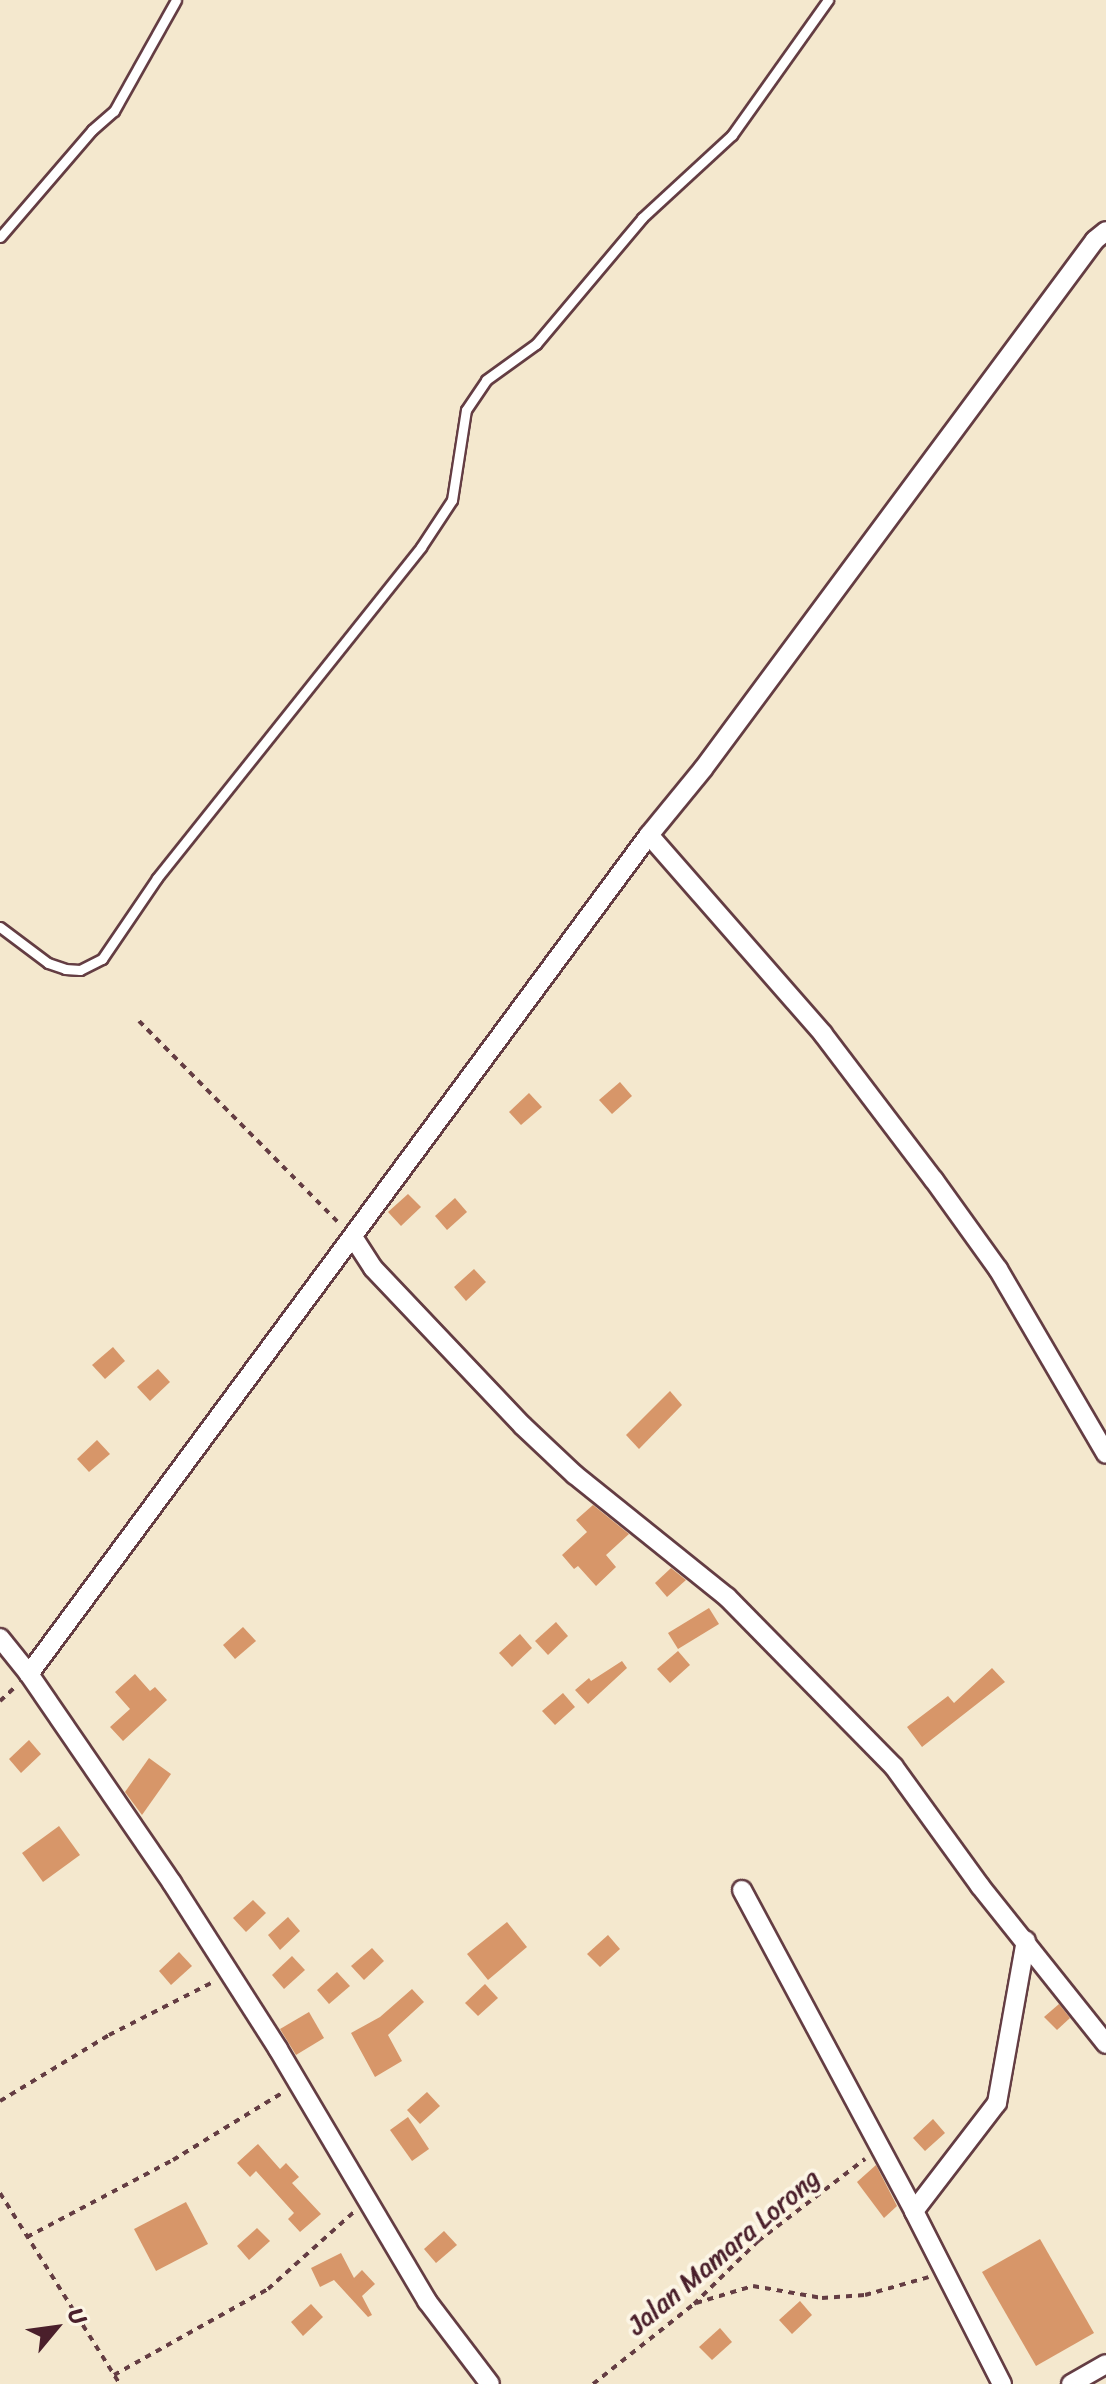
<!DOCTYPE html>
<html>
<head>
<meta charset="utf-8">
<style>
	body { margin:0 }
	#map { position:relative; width:1106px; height:2384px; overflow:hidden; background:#f4e8ce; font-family:Sriracha,sans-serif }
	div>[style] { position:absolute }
	.building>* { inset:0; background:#d79669 }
	.path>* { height:4px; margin-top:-2px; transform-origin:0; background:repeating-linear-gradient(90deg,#643d43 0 6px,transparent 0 12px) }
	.roads { filter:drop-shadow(2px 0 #643d43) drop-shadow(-2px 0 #643d43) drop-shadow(0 2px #643d43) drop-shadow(0 -2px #643d43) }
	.lane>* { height:9px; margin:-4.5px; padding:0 4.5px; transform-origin:4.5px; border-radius:4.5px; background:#fff }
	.street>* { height:18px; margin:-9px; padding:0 9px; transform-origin:9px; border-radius:9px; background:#fff }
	span { translate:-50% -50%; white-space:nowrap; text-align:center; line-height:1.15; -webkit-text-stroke:8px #fcf5e5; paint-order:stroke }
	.street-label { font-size:26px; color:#4a1f2b }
	.north { position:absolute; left:16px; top:2288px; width:80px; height:80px; -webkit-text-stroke:6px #fcf5e5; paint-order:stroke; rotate:61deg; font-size:22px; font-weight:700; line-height:32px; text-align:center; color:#4a1f2b }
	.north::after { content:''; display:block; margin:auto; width:28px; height:36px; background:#4a1f2b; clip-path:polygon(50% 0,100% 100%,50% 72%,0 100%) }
</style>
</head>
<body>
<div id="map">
	<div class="building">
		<div style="clip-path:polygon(620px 1082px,632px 1096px,612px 1114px,599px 1100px)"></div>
		<div style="clip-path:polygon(529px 1093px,542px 1107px,521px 1125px,509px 1112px)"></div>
		<div style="clip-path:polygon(408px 1194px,421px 1207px,401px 1226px,388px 1212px)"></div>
		<div style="clip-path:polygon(455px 1198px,467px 1212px,447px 1230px,435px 1216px)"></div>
		<div style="clip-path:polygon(474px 1269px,486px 1282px,466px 1301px,454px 1287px)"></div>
		<div style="clip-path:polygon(113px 1347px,125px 1361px,105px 1379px,92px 1365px)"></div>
		<div style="clip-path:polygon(158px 1369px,170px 1382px,150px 1401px,137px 1387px)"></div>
		<div style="clip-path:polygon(670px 1391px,682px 1405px,639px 1449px,626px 1435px)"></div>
		<div style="clip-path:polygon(97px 1440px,110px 1454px,89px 1472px,77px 1459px)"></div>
		<div style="clip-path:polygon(593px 1505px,629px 1534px,606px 1555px,616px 1567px,596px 1586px,578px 1566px,574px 1569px,562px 1555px,587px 1532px,576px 1520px)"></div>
		<div style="clip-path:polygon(671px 1568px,686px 1580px,667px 1597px,655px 1583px)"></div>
		<div style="clip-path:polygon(709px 1608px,719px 1624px,678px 1649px,668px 1633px)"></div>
		<div style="clip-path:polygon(556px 1622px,568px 1636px,548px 1655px,535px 1641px)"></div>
		<div style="clip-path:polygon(243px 1627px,256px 1641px,235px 1659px,223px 1645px)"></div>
		<div style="clip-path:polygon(520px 1634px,532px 1648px,512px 1667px,499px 1653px)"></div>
		<div style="clip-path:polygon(678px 1651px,690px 1665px,670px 1683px,657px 1669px)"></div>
		<div style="clip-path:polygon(622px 1661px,627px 1668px,588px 1704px,575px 1690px,589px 1678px,591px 1681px)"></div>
		<div style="clip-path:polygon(992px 1668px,1005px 1682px,922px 1747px,907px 1727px,948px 1696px,954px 1703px)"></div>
		<div style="clip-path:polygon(135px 1674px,150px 1691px,155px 1687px,167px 1700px,123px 1741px,110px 1727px,130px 1709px,115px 1692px)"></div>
		<div style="clip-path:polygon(563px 1693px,575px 1707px,555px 1725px,542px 1711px)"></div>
		<div style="clip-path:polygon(29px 1740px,41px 1754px,21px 1773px,9px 1759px)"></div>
		<div style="clip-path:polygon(149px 1758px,171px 1774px,142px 1815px,125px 1792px)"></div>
		<div style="clip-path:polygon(59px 1826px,80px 1855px,43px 1882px,22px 1853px)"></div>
		<div style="clip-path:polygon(253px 1900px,266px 1913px,246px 1932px,233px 1918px)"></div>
		<div style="clip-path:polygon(288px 1917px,300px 1931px,280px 1950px,268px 1935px)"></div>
		<div style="clip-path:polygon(507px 1922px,527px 1947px,488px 1980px,467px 1954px)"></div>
		<div style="clip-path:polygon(608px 1935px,620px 1949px,600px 1967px,587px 1954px)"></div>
		<div style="clip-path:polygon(372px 1948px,384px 1961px,364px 1980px,351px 1966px)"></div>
		<div style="clip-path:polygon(179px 1952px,192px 1966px,171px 1985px,159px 1971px)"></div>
		<div style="clip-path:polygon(292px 1956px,305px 1970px,284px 1989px,272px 1975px)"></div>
		<div style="clip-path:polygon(337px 1972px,350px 1986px,329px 2004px,317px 1990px)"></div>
		<div style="clip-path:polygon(485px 1984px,498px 1998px,478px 2016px,465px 2003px)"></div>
		<div style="clip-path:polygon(412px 1989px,424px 2002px,388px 2035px,402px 2061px,375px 2077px,351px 2033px,380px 2017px)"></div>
		<div style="clip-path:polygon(1059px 2004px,1070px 2018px,1057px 2030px,1044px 2017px)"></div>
		<div style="clip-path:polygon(309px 2012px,324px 2038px,296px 2055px,280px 2029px)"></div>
		<div style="clip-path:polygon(427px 2092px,440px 2106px,420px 2124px,407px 2110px)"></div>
		<div style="clip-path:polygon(408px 2117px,429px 2149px,412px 2161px,390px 2130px)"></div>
		<div style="clip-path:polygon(933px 2119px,945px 2133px,925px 2151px,913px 2138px)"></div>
		<div style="clip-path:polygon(258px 2144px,280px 2169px,286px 2163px,299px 2177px,292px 2183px,321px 2214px,300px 2232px,288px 2219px,294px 2213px,256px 2171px,250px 2177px,237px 2163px)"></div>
		<div style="clip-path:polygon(876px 2165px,897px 2206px,884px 2218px,857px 2182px)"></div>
		<div style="clip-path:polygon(186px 2202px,208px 2244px,156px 2271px,134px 2229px)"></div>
		<div style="clip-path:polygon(257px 2228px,270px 2241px,249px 2260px,237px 2246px)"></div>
		<div style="clip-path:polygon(444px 2231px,457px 2245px,436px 2263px,424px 2249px)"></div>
		<div style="clip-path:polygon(1040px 2239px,1094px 2333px,1036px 2366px,982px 2272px)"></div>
		<div style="clip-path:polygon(341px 2253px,354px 2278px,362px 2270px,375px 2284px,362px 2296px,372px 2315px,368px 2317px,334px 2280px,320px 2287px,311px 2268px)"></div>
		<div style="clip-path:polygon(800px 2301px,812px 2315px,792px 2334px,779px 2320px)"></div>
		<div style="clip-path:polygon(311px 2304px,323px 2317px,303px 2336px,291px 2322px)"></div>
		<div style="clip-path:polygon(720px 2328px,732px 2342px,712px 2360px,699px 2347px)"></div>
	</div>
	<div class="path">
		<div style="left:139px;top:1021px;width:286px;rotate:45.3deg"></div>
		<div style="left:0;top:1701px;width:21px;rotate:-43deg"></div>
		<div style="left:0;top:2101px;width:127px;rotate:-31.2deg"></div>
		<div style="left:109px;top:2035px;width:119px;rotate:-27deg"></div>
		<div style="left:0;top:2193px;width:226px;rotate:57.9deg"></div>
		<div style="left:27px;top:2237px;width:165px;rotate:-27.8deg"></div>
		<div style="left:173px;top:2160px;width:128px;rotate:-31.6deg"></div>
		<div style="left:696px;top:2303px;width:59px;rotate:-16.6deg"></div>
		<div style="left:753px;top:2286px;width:70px;rotate:9.9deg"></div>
		<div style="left:822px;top:2298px;width:43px;rotate:-4deg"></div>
		<div style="left:865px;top:2295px;width:66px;rotate:-15.7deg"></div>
		<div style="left:114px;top:2375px;width:176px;rotate:-29.2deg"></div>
		<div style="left:268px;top:2289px;width:117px;rotate:-41.9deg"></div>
		<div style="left:593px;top:2384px;width:129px;rotate:-38.4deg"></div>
		<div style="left:694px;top:2304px;width:90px;rotate:-44.5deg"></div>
		<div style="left:758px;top:2241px;width:135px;rotate:-37.5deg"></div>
	</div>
	<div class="roads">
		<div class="lane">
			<div style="left:0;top:237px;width:141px;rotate:-49.3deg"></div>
			<div style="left:92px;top:130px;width:29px;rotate:-41deg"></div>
			<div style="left:114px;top:111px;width:127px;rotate:-60.8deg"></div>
			<div style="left:0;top:927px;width:60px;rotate:36.9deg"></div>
			<div style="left:48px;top:963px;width:18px;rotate:19deg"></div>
			<div style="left:65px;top:969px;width:15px;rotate:4deg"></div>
			<div style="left:80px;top:970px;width:25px;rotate:-27deg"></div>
			<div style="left:102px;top:959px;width:98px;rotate:-55.8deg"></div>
			<div style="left:157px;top:878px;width:423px;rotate:-51.4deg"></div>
			<div style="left:421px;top:547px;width:56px;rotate:-56.6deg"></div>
			<div style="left:452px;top:500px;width:91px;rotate:-81.2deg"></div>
			<div style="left:466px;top:410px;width:36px;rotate:-56deg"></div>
			<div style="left:486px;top:380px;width:62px;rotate:-35.8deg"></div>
			<div style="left:536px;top:344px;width:165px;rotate:-49.9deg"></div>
			<div style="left:642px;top:218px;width:122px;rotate:-42.7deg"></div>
			<div style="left:732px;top:135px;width:166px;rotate:-54.6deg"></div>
		</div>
		<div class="street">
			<div style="left:649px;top:835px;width:264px;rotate:48.8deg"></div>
			<div style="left:823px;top:1034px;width:183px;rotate:52.8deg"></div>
			<div style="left:934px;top:1180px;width:110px;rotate:54.3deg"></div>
			<div style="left:998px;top:1269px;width:214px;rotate:59.7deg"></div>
			<div style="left:353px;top:1237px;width:37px;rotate:57deg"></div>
			<div style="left:373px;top:1268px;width:218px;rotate:46.5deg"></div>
			<div style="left:523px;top:1426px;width:71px;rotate:43.3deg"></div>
			<div style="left:575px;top:1475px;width:195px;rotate:38.8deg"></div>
			<div style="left:727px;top:1597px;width:238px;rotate:45.5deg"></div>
			<div style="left:894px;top:1767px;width:147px;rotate:54.1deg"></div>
			<div style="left:980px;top:1886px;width:202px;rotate:51.4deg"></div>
			<div style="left:0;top:1638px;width:46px;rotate:51.1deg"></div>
			<div style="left:29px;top:1674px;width:253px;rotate:55.6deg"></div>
			<div style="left:172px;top:1883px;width:197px;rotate:57.4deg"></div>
			<div style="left:278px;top:2049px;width:293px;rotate:59.4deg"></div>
			<div style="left:427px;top:2301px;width:104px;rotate:52.8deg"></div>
			<div style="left:29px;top:1674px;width:1043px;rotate:-53.54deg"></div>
			<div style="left:649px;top:835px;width:85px;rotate:-50.7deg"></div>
			<div style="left:703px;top:769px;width:658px;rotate:-53.46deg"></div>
			<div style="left:1095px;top:240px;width:14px;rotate:-39deg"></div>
			<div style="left:742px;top:1890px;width:364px;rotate:61.8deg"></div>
			<div style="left:1002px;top:2384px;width:194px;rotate:-117deg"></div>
			<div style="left:914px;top:2211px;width:136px;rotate:-52.5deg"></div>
			<div style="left:997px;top:2103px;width:165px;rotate:-79.9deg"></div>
			<div style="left:1071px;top:2384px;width:40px;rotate:-29.7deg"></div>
		</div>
	</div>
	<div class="street-label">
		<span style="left:724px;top:2252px;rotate:-40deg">Jalan Mamara Lorong</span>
	</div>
	<div class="north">U</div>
</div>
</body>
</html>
